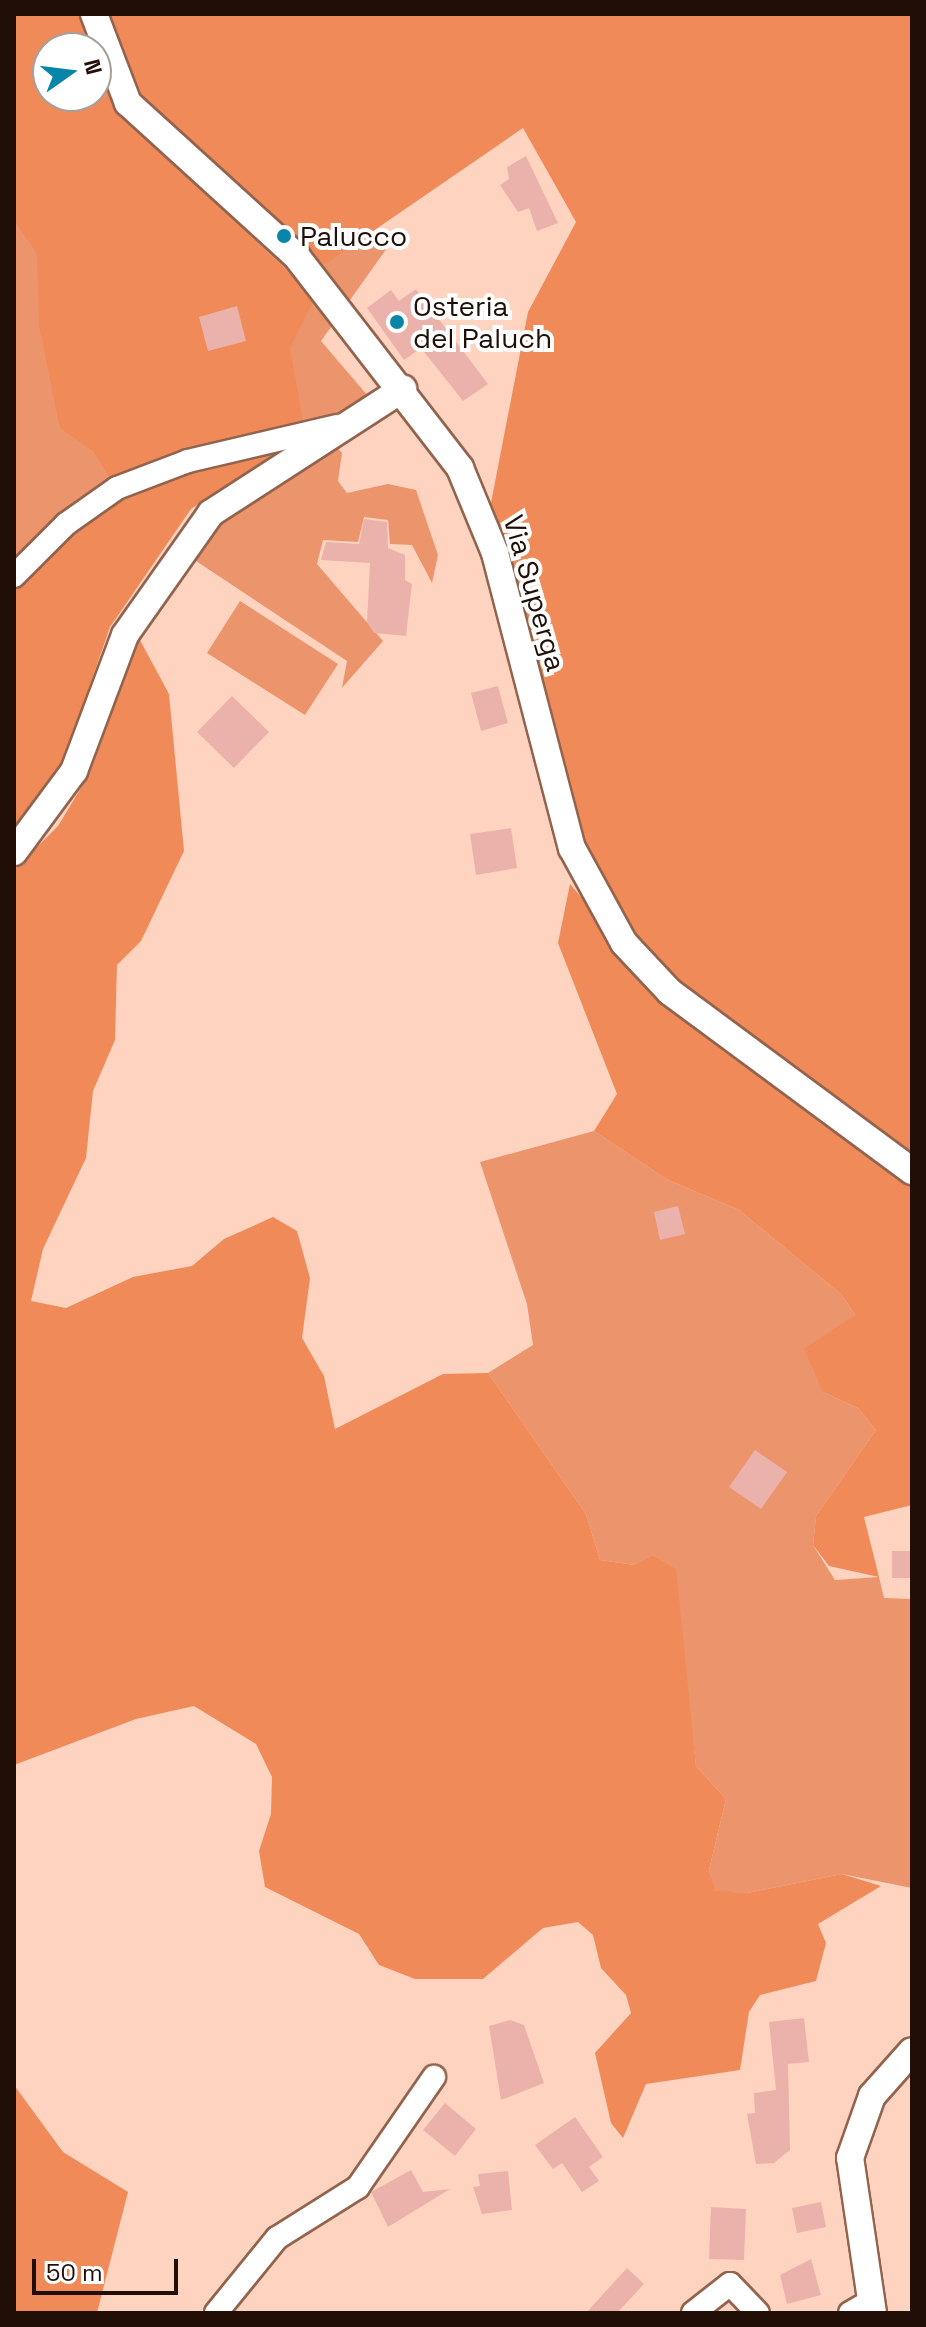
<!DOCTYPE html>
<html>
<head>
<meta charset="utf-8">
<style>
	body { margin:0 }
	#map { position:relative; width:926px; height:2327px; overflow:hidden; background:#fed3c0; font-family:"Space Grotesk",sans-serif }
	div>[style] { position:absolute }
	.green>* { inset:0; background:#ec946b }
	.forest>* { inset:0; background:#f08a58 }
	.building>* { inset:0; background:#ebb2ac }
	.roads { filter:drop-shadow(2px 0 #92644e) drop-shadow(-2px 0 #92644e) drop-shadow(0 2px #92644e) drop-shadow(0 -2px #92644e) }
	.minor>* { height:22px; margin:-11px; padding:0 11px; transform-origin:11px; border-radius:11px; background:#fff }
	.tertiary>* { height:26px; margin:-13px; padding:0 13px; transform-origin:13px; border-radius:13px; background:#fff }
	.dots>* { width:22px; height:22px; translate:-50% -50%; box-sizing:border-box; border:4px solid #fefffe; border-radius:50% }
	span { translate:-50% -50%; white-space:nowrap; text-align:center; line-height:1.15; -webkit-text-stroke:8px #fefffe; paint-order:stroke }
	.poi-label { font-size:28px; color:#210f07 }
	.left { translate:0 -50%; text-align:left }
	.street-label { font-size:28px; color:#210f07 }
	.frame { position:absolute; inset:0; border:16px solid #210f07; pointer-events:none }
	.north { position:absolute; left:32px; top:32px; width:80px; height:80px; box-sizing:border-box; background:#fefffe; border:2px solid #a69f9b; border-radius:50%; rotate:76deg; font-size:22px; font-weight:700; line-height:32px; text-align:center; color:#210f07 }
	.north::after { content:''; display:block; margin:auto; width:28px; height:36px; background:#0885a9; clip-path:polygon(50% 0,100% 100%,50% 72%,0 100%) }
	.scale { position:absolute; left:32px; top:2259px; width:146px; height:36px; box-sizing:border-box; border:4px solid #210f07; border-top:0; padding-left:10px; font-size:24px; line-height:28px; white-space:nowrap; color:#210f07; -webkit-text-stroke:6px #fefffe; paint-order:stroke }
</style>
</head>
<body>
<div id="map">
	<div class="green">
		<div style="clip-path:polygon(evenodd,14px 14px,229px 14px,330px 180px,387px 248px,321px 341px,374px 403px,300px 432px,111px 479px,14px 564px,14px 14px,48px 48px,96px 48px,96px 96px,48px 96px,48px 48px)"></div>
		<div style="clip-path:polygon(334px 444px,342px 453px,338px 481px,347px 493px,388px 484px,416px 490px,438px 555px,432px 583px,412px 545px,390px 544px,388px 520px,364px 517px,358px 542px,323px 540px,317px 564px,383px 641px,342px 688px,347px 661px,187px 555px,216px 521px)"></div>
		<div style="clip-path:polygon(240px 601px,338px 664px,305px 715px,207px 653px)"></div>
		<div style="clip-path:polygon(594px 1131px,666px 1179px,739px 1210px,842px 1295px,855px 1315px,833px 1333px,823px 1392px,858px 1408px,876px 1430px,816px 1516px,813px 1545px,835px 1580px,879px 1577px,884px 1598px,912px 1599px,912px 1888px,842px 1874px,747px 1893px,716px 1892px,709px 1870px,726px 1799px,696px 1766px,678px 1615px,635px 1565px,600px 1560px,586px 1514px,488px 1373px,533px 1345px,527px 1304px,480px 1162px)"></div>
	</div>
	<div class="forest">
		<div style="clip-path:polygon(14px 14px,85px 14px,94px 48px,48px 48px,48px 96px,96px 96px,96px 53px,140px 132px,315px 298px,290px 348px,304px 426px,239px 435px,114px 485px,93px 451px,60px 428px,39px 325px,37px 254px,14px 220px)"></div>
		<div style="clip-path:polygon(102px 14px,912px 14px,912px 1162px,675px 985px,587px 886px,490px 508px,528px 312px,576px 222px,523px 128px,315px 271px,134px 99px)"></div>
		<div style="clip-path:polygon(241px 443px,286px 448px,191px 509px,110px 627px,62px 766px,14px 833px,14px 577px,118px 491px)"></div>
		<div style="clip-path:polygon(134px 629px,169px 694px,184px 851px,141px 941px,117px 965px,115px 1040px,93px 1091px,86px 1158px,43px 1249px,31px 1301px,66px 1308px,133px 1277px,192px 1266px,224px 1239px,273px 1217px,297px 1231px,310px 1278px,302px 1338px,324px 1376px,335px 1429px,443px 1374px,488px 1373px,586px 1514px,600px 1560px,635px 1565px,653px 1556px,676px 1569px,696px 1766px,726px 1799px,709px 1870px,716px 1891px,747px 1893px,842px 1874px,881px 1886px,818px 1924px,826px 1943px,816px 1981px,760px 1995px,749px 2012px,740px 2070px,646px 2084px,623px 2138px,611px 2123px,595px 2053px,631px 2013px,626px 1995px,601px 1968px,593px 1935px,578px 1922px,543px 1928px,483px 1979px,415px 1979px,379px 1965px,359px 1934px,265px 1887px,259px 1851px,271px 1814px,272px 1777px,256px 1744px,194px 1706px,136px 1719px,14px 1765px,14px 870px,58px 826px,87px 778px)"></div>
		<div style="clip-path:polygon(570px 884px,656px 986px,912px 1184px,912px 1505px,864px 1517px,879px 1577px,829px 1566px,813px 1545px,816px 1516px,876px 1430px,858px 1408px,823px 1392px,804px 1349px,855px 1315px,842px 1295px,739px 1210px,666px 1179px,594px 1131px,617px 1094px,558px 943px)"></div>
		<div style="clip-path:polygon(14px 2085px,63px 2152px,128px 2192px,97px 2313px,14px 2313px)"></div>
	</div>
	<div class="building">
		<div style="clip-path:polygon(526px 156px,558px 223px,537px 231px,529px 208px,518px 212px,500px 185px,509px 179px,507px 167px)"></div>
		<div style="clip-path:polygon(416px 289px,488px 384px,463px 401px,421px 348px,404px 360px,367px 308px,391px 290px,399px 301px)"></div>
		<div style="clip-path:polygon(237px 306px,246px 341px,208px 351px,199px 317px)"></div>
		<div style="clip-path:polygon(364px 519px,387px 522px,388px 548px,405px 555px,405px 580px,412px 584px,406px 636px,374px 633px,367px 622px,370px 563px,321px 560px,326px 542px,359px 544px)"></div>
		<div style="clip-path:polygon(498px 686px,508px 723px,481px 731px,471px 693px)"></div>
		<div style="clip-path:polygon(232px 696px,269px 732px,234px 768px,197px 732px)"></div>
		<div style="clip-path:polygon(511px 828px,517px 868px,476px 875px,470px 834px)"></div>
		<div style="clip-path:polygon(678px 1206px,685px 1234px,660px 1240px,654px 1212px)"></div>
		<div style="clip-path:polygon(755px 1450px,787px 1472px,761px 1509px,729px 1487px)"></div>
		<div style="clip-path:polygon(892px 1551px,912px 1551px,912px 1578px,892px 1578px)"></div>
		<div style="clip-path:polygon(804px 2018px,809px 2062px,788px 2064px,790px 2150px,774px 2163px,756px 2164px,747px 2114px,755px 2113px,754px 2093px,776px 2090px,769px 2022px)"></div>
		<div style="clip-path:polygon(510px 2020px,524px 2025px,544px 2083px,501px 2100px,489px 2026px)"></div>
		<div style="clip-path:polygon(445px 2103px,476px 2129px,455px 2156px,423px 2130px)"></div>
		<div style="clip-path:polygon(575px 2117px,603px 2157px,589px 2167px,599px 2181px,582px 2192px,562px 2163px,553px 2169px,535px 2145px)"></div>
		<div style="clip-path:polygon(411px 2170px,423px 2192px,450px 2189px,388px 2227px,371px 2192px)"></div>
		<div style="clip-path:polygon(508px 2171px,512px 2210px,482px 2214px,473px 2187px,480px 2186px,478px 2174px)"></div>
		<div style="clip-path:polygon(821px 2202px,826px 2227px,797px 2233px,792px 2208px)"></div>
		<div style="clip-path:polygon(711px 2207px,746px 2209px,744px 2260px,709px 2259px)"></div>
		<div style="clip-path:polygon(811px 2259px,821px 2295px,787px 2304px,780px 2275px)"></div>
		<div style="clip-path:polygon(627px 2268px,644px 2284px,617px 2313px,586px 2313px)"></div>
	</div>
	<div class="roads">
		<div class="minor">
			<div style="left:14px;top:576px;width:74px;rotate:-45deg"></div>
			<div style="left:66px;top:524px;width:62px;rotate:-35.2deg"></div>
			<div style="left:117px;top:488px;width:76px;rotate:-20.8deg"></div>
			<div style="left:188px;top:461px;width:153px;rotate:-13.2deg"></div>
			<div style="left:216px;top:2313px;width:97px;rotate:-50.9deg"></div>
			<div style="left:277px;top:2238px;width:96px;rotate:-32.2deg"></div>
			<div style="left:358px;top:2187px;width:134px;rotate:-55.4deg"></div>
			<div style="left:693px;top:2313px;width:47px;rotate:-38.1deg"></div>
			<div style="left:730px;top:2284px;width:40px;rotate:46deg"></div>
			<div style="left:850px;top:2313px;width:20px;rotate:-30deg"></div>
		</div>
		<div class="tertiary">
			<div style="left:94px;top:14px;width:95px;rotate:69.1deg"></div>
			<div style="left:128px;top:103px;width:229px;rotate:42.3deg"></div>
			<div style="left:297px;top:257px;width:267px;rotate:52.3deg"></div>
			<div style="left:460px;top:468px;width:92px;rotate:67.6deg"></div>
			<div style="left:495px;top:553px;width:305px;rotate:75.4deg"></div>
			<div style="left:572px;top:848px;width:108px;rotate:61.3deg"></div>
			<div style="left:624px;top:943px;width:67px;rotate:46.8deg"></div>
			<div style="left:670px;top:992px;width:301px;rotate:36.5deg"></div>
			<div style="left:14px;top:852px;width:101px;rotate:-53.5deg"></div>
			<div style="left:74px;top:771px;width:145px;rotate:-69.4deg"></div>
			<div style="left:125px;top:635px;width:149px;rotate:-54.8deg"></div>
			<div style="left:211px;top:513px;width:229px;rotate:-32.9deg"></div>
			<div style="left:873px;top:2313px;width:157px;rotate:-98.4deg"></div>
			<div style="left:850px;top:2158px;width:66px;rotate:-70.5deg"></div>
			<div style="left:872px;top:2096px;width:60px;rotate:-48.4deg"></div>
		</div>
	</div>
	<div class="dots">
		<div style="left:284px;top:236px;background:#0885a9"></div>
		<div style="left:397px;top:322px;background:#0885a9"></div>
	</div>
	<div class="poi-label">
		<span class="left" style="left:300px;top:236px">Palucco</span>
		<span class="left" style="left:413px;top:322px">Osteria<br>del Paluch</span>
	</div>
	<div class="street-label">
		<span style="left:535px;top:593px;rotate:74deg">Via Superga</span>
	</div>
	<div class="frame"></div>
	<div class="north">N</div>
	<div class="scale">50 m</div>
</div>
</body>
</html>
